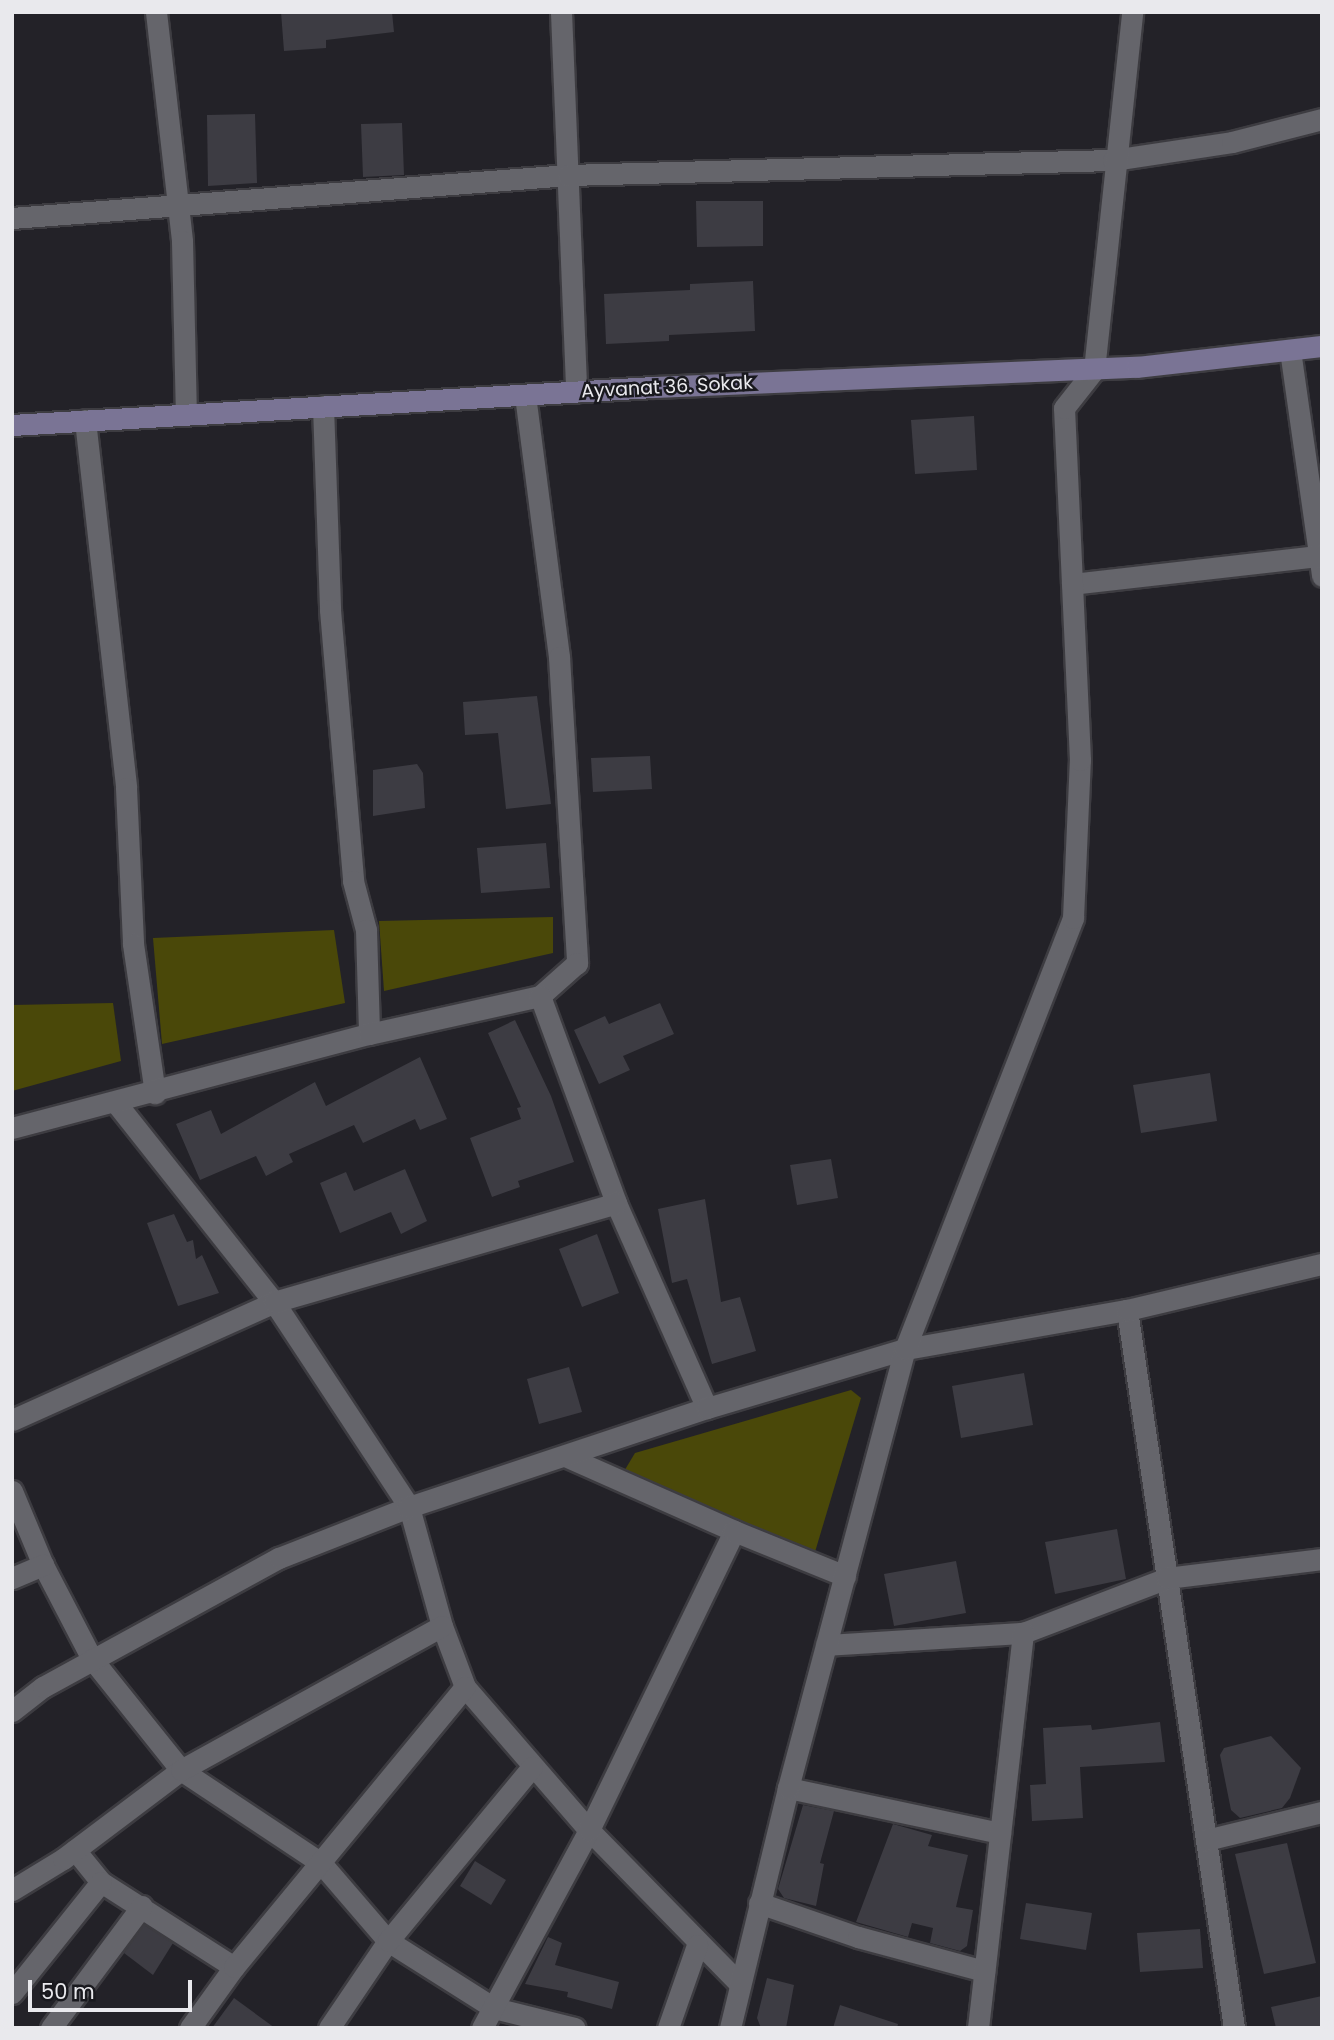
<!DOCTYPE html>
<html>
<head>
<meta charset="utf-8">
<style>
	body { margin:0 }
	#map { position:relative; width:1334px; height:2040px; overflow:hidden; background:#232228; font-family:Poppins,sans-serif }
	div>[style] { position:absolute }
	.green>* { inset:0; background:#4a4809 }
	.building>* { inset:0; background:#3d3c43 }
	.roads { filter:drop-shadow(2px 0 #3d3c41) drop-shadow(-2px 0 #3d3c41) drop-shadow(0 2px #3d3c41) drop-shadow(0 -2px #3d3c41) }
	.street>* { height:21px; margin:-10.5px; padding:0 10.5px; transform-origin:10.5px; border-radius:10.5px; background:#65656b }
	.secondary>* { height:21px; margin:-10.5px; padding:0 10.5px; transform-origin:10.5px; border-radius:10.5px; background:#7a7495 }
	span { translate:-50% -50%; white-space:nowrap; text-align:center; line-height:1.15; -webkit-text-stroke:5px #19191e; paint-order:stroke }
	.street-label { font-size:19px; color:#e9e9ed }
	.frame { position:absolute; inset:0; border:14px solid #e9e9ed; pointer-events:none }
	.scale { position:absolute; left:28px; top:1980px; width:164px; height:32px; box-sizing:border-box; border:4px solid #e9e9ed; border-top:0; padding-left:9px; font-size:21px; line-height:24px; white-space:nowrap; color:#e9e9ed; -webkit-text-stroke:5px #19191e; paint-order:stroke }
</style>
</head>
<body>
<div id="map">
	<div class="green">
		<div style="clip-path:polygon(553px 917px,553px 953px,384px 991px,379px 921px)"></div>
		<div style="clip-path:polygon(334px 930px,345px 1003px,162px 1044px,153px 938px)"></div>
		<div style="clip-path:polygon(113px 1003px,121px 1061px,12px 1091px,12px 1005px)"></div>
		<div style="clip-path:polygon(851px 1390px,861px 1398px,815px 1552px,623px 1473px,635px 1453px)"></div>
	</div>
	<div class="building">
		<div style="clip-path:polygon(281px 12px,392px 12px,394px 32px,326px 40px,326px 48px,284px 51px)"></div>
		<div style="clip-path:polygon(255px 114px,257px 183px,208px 186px,207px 115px)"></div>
		<div style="clip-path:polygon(402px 123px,404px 175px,363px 177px,361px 124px)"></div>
		<div style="clip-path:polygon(696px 201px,763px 201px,763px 246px,697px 247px)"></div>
		<div style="clip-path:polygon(753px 281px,755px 331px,669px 335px,669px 341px,606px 344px,604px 294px,690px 290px,690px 284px)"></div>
		<div style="clip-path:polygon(974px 416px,977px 470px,915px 474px,911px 420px)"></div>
		<div style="clip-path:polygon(537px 696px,551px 804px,506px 809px,498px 733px,465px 735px,463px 702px)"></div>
		<div style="clip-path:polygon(650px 756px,652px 789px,593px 792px,591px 758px)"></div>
		<div style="clip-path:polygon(417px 764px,423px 773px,425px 808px,373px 816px,373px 770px)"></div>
		<div style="clip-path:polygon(546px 843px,550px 888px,481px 893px,477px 848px)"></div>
		<div style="clip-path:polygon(660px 1003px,674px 1034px,623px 1056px,630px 1070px,599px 1084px,574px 1030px,605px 1016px,609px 1024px)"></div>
		<div style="clip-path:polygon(515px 1020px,551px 1096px,574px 1162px,518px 1181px,520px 1187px,492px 1197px,470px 1138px,521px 1119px,517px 1108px,521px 1107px,488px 1033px)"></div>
		<div style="clip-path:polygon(420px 1057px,447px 1119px,420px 1130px,415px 1119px,363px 1143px,354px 1125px,289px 1154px,293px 1162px,266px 1176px,256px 1156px,200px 1180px,176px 1124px,211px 1110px,221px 1134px,315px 1082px,326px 1106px)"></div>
		<div style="clip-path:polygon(1210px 1073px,1217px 1121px,1141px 1133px,1133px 1085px)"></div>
		<div style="clip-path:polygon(831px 1159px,838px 1198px,797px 1205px,790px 1165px)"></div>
		<div style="clip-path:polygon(405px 1169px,427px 1221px,401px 1234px,391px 1212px,340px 1233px,320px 1183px,346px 1172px,354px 1191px)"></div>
		<div style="clip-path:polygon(705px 1199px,721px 1302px,740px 1297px,756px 1351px,712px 1364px,687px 1279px,672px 1283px,658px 1209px)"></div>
		<div style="clip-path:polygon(174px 1214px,187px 1242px,193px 1240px,196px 1259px,202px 1255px,219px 1293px,178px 1306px,147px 1223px)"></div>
		<div style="clip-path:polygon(597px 1234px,619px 1293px,582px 1307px,559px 1249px)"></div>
		<div style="clip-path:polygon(569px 1367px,582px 1412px,539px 1424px,527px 1379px)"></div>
		<div style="clip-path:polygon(1024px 1373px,1033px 1425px,961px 1438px,952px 1386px)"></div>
		<div style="clip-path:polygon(1117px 1529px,1126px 1579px,1055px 1594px,1045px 1542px)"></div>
		<div style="clip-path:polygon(956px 1561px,966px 1613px,894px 1626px,884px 1574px)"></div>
		<div style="clip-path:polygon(1160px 1722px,1165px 1762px,1080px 1767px,1083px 1818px,1032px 1821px,1030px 1785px,1046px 1784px,1043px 1728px,1091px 1725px,1092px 1730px)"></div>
		<div style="clip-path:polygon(1271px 1736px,1301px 1768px,1290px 1798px,1282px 1808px,1240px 1818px,1231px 1810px,1220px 1755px,1224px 1748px)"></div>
		<div style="clip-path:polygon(803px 1805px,834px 1811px,820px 1863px,824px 1864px,816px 1906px,784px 1898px,778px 1889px)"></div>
		<div style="clip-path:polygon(893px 1824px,932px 1835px,928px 1846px,968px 1855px,956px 1907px,973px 1910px,967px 1946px,960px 1951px,930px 1943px,933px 1928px,912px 1923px,908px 1937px,856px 1922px)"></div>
		<div style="clip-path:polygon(1287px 1843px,1316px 1963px,1264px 1974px,1235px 1854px)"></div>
		<div style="clip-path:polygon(475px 1861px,506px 1880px,491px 1905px,460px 1886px)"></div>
		<div style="clip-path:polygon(1026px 1903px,1092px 1913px,1086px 1950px,1020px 1939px)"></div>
		<div style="clip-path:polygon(144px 1925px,173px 1943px,153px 1975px,124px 1953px)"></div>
		<div style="clip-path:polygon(1200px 1929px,1203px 1968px,1140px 1972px,1137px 1933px)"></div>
		<div style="clip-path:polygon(548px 1937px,562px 1943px,555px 1965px,619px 1982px,612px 2009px,567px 1997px,568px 1992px,525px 1984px)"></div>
		<div style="clip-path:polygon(767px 1978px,794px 1985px,786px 2028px,761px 2028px,757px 2018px)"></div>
		<div style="clip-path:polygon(1322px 1996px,1322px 2028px,1276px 2028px,1271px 2007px)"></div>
		<div style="clip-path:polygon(234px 1998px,275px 2028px,212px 2028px)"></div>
		<div style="clip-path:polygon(840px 2005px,898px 2024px,897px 2028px,833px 2028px)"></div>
	</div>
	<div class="roads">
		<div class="street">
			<div style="left:156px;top:12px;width:230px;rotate:83.5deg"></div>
			<div style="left:182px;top:241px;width:173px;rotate:88.7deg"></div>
			<div style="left:561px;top:12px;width:380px;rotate:87.7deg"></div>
			<div style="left:12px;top:218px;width:558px;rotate:-4.42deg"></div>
			<div style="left:568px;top:175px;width:545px;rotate:-1.58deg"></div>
			<div style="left:1113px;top:160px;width:120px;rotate:-8.6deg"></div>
			<div style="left:1232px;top:142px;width:93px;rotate:-14.3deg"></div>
			<div style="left:1290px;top:350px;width:228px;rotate:81.9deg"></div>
			<div style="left:525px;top:395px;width:264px;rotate:82.6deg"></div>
			<div style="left:559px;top:657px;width:307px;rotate:86.6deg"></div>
			<div style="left:577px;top:963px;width:50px;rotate:138.3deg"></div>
			<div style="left:323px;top:406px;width:204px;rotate:88deg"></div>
			<div style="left:330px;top:610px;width:272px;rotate:85.1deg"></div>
			<div style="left:353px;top:881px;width:51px;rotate:75.1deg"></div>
			<div style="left:366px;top:930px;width:104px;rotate:88.3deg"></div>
			<div style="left:85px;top:420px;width:370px;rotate:83.6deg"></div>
			<div style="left:126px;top:788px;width:156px;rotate:87.4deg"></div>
			<div style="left:133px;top:944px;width:151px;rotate:81.6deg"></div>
			<div style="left:1072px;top:584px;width:248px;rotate:-6.5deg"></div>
			<div style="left:116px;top:1103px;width:254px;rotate:51.6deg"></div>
			<div style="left:274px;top:1302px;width:245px;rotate:56.6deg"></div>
			<div style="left:409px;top:1507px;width:123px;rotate:74.5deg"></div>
			<div style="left:442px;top:1626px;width:65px;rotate:69.3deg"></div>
			<div style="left:465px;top:1687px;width:189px;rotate:49.1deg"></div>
			<div style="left:589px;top:1830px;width:214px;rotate:45.6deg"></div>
			<div style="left:12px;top:1128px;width:369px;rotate:-14.8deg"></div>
			<div style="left:369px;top:1034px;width:175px;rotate:-12.5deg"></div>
			<div style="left:540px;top:996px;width:221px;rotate:69.8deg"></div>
			<div style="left:616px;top:1203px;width:224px;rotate:66.1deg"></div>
			<div style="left:1127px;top:1310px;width:726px;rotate:81.52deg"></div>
			<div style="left:12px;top:1420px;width:287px;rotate:-24.2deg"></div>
			<div style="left:274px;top:1302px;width:356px;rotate:-16.1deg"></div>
			<div style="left:565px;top:1456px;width:185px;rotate:23.9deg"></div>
			<div style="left:12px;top:1491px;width:80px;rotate:67.3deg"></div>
			<div style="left:43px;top:1565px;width:106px;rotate:62.5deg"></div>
			<div style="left:92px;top:1659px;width:142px;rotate:51.3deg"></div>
			<div style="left:181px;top:1770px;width:168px;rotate:33.6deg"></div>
			<div style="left:321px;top:1863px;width:103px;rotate:49.3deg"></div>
			<div style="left:388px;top:1941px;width:125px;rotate:32.3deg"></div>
			<div style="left:494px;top:2008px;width:83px;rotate:13.9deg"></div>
			<div style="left:12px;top:1578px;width:34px;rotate:-23deg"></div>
			<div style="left:826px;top:1645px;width:197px;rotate:-3.5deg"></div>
			<div style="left:1023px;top:1633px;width:154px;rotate:-20.9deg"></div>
			<div style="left:1167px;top:1578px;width:156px;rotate:-7deg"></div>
			<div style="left:12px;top:1711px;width:39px;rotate:-38deg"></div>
			<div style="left:43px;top:1687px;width:269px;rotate:-28.7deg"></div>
			<div style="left:279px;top:1558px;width:140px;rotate:-21.4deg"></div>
			<div style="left:409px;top:1507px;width:314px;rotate:-18.4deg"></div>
			<div style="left:707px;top:1408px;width:207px;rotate:-16.6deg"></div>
			<div style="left:905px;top:1349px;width:225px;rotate:-10deg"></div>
			<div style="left:1127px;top:1310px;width:200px;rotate:-13.3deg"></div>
			<div style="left:788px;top:1788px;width:217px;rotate:12deg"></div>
			<div style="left:1206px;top:1840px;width:119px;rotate:-13.6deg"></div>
			<div style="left:75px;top:1850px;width:41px;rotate:50.9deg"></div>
			<div style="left:101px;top:1882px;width:158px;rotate:32.6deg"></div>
			<div style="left:12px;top:1890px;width:60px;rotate:-31.3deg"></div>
			<div style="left:63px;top:1859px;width:148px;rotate:-37deg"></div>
			<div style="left:181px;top:1770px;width:298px;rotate:-28.9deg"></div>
			<div style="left:759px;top:1903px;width:105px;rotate:19deg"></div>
			<div style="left:858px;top:1937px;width:131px;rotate:15.1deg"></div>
			<div style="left:12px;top:1993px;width:142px;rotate:-51.3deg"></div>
			<div style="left:51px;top:2028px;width:152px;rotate:-53.3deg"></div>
			<div style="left:190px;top:2028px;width:75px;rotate:-54.2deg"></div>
			<div style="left:234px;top:1967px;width:363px;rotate:-50.5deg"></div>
			<div style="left:329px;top:2028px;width:105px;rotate:-55.9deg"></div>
			<div style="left:388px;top:1941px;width:226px;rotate:-50.4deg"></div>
			<div style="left:482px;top:2028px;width:225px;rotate:-61.6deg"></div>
			<div style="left:589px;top:1830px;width:332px;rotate:-64.1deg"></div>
			<div style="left:734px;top:1531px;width:120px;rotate:22.1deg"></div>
			<div style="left:668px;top:2028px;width:88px;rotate:-70.7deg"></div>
			<div style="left:730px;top:2028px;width:247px;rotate:-76.4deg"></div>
			<div style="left:788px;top:1788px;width:454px;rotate:-75.1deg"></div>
			<div style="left:905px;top:1349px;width:463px;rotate:-68.7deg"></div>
			<div style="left:1073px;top:918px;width:158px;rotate:-87.5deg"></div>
			<div style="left:1080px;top:760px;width:352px;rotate:-92.6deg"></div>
			<div style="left:1064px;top:408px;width:48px;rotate:-51.7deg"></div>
			<div style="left:1094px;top:370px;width:360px;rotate:-83.9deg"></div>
			<div style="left:978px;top:2028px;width:398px;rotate:-83.5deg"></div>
		</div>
		<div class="secondary">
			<div style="left:12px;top:425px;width:642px;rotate:-3.39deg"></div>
			<div style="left:653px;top:387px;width:484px;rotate:-2.4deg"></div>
			<div style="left:1137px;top:367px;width:186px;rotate:-6.5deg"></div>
		</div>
	</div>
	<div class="street-label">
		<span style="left:667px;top:387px;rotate:-3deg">Ayvanat 36. Sokak</span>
	</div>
	<div class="frame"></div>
	<div class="scale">50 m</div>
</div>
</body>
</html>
